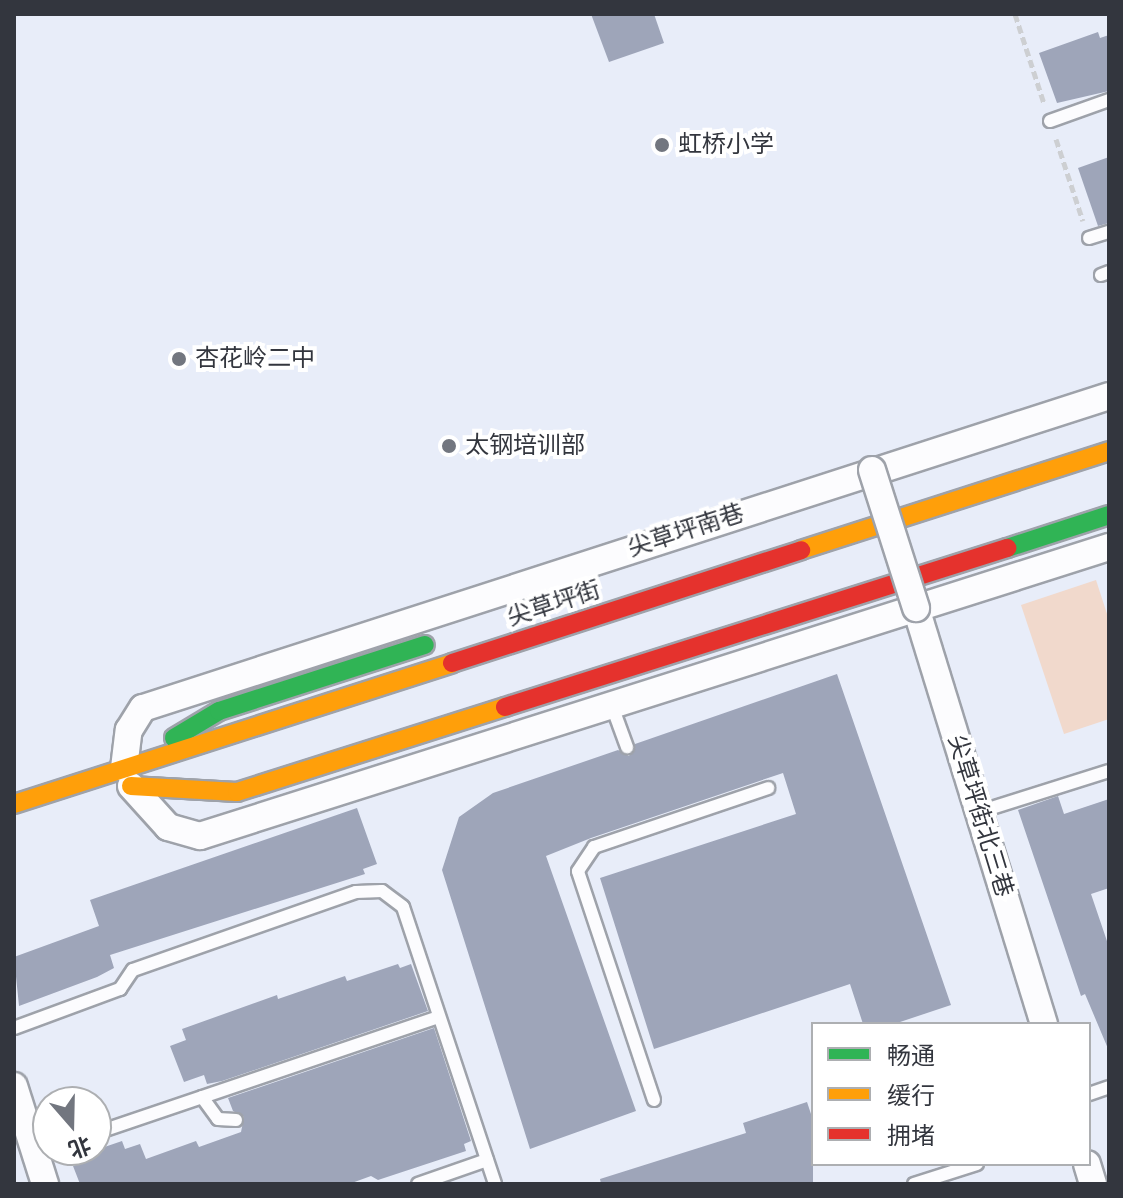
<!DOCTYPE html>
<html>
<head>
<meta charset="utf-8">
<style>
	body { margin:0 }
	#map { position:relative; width:1123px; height:1198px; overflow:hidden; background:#e8edf9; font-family:"Nunito Sans","Noto Sans SC",sans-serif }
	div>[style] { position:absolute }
	.green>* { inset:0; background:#f1d9cc }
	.building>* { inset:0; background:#9ea5b9 }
	.path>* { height:5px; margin-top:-2.5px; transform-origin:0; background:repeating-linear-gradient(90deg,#cdcfd2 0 8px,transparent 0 12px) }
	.roads { filter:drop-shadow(2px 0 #9ea2aa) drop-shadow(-2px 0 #9ea2aa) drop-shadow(0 2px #9ea2aa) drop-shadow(0 -2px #9ea2aa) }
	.lane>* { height:12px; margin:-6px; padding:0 6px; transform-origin:6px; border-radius:6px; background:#fcfcfe }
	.street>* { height:26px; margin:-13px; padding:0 13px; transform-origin:13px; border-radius:13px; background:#fcfcfe }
	.fast>* { height:18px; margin:-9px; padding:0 9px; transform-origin:9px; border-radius:9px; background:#30b455 }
	.slow>* { height:18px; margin:-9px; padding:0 9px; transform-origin:9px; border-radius:9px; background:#ff9f0a }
	.jam>* { height:18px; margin:-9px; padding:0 9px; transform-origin:9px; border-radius:9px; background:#e5322d }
	.bridges { filter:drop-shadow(2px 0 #9ea2aa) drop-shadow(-2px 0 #9ea2aa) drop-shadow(0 2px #9ea2aa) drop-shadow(0 -2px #9ea2aa) }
	.street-bridge>* { height:26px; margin:-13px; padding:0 13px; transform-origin:13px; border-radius:13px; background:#fcfcfe }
	.dots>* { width:22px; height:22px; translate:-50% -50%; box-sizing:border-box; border:4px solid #fff; border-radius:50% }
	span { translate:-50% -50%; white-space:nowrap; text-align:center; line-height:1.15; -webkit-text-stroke:8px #fff; paint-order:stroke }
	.poi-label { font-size:24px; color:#33363e }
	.left { translate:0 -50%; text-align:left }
	.street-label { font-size:24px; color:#33363e }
	.frame { position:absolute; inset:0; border:16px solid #33363e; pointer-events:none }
	.legend { position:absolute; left:811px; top:1022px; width:280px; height:144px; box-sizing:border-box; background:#fff; border:2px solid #adafb2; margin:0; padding:10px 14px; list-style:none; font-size:24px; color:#33363e }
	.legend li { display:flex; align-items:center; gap:16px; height:40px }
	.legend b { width:40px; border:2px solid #adafb2 }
	.north { position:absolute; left:32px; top:1086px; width:80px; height:80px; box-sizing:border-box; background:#fff; border:2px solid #adafb2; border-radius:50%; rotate:160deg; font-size:22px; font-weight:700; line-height:32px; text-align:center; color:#33363e }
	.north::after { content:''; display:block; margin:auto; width:28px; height:36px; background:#72767f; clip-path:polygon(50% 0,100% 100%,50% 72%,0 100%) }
</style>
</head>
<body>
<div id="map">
	<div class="green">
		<div style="clip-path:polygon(1096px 580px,1109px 620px,1109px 719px,1064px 734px,1021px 605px)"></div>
	</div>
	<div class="building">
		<div style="clip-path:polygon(591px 14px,654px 14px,664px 43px,609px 62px)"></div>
		<div style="clip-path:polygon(1098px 32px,1100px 38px,1109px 35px,1109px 91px,1057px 103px,1039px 53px)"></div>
		<div style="clip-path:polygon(1109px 157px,1109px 223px,1098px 226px,1078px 168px)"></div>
		<div style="clip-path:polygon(837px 674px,951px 1005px,894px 1024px,863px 1024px,850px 984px,654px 1049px,600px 878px,796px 814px,783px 773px,591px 838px,546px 856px,636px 1111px,530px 1149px,442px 870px,459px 817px,493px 793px,618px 750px,629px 756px,635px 744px)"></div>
		<div style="clip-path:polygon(1058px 796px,1064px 814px,1109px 799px,1109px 888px,1091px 894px,1109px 947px,1109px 1051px,1085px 994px,1081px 996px,1018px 810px)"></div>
		<div style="clip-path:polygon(357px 808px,377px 864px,363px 869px,365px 874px,110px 955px,114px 968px,97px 977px,19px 1006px,14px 957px,99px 926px,90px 900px)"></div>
		<div style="clip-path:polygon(398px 964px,400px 968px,411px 964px,428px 1011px,222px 1081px,207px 1084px,204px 1075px,184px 1082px,170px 1046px,186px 1040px,182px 1029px,277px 995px,278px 999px,345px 976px,347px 981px)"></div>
		<div style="clip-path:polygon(434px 1028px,471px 1141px,464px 1144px,466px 1151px,378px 1180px,371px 1176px,349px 1184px,80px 1184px,73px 1166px,89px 1160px,87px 1153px,122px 1141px,125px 1149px,140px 1144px,146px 1159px,196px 1141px,199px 1147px,241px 1132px,244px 1117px,233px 1111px,228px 1098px)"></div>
		<div style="clip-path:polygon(807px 1102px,813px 1120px,813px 1184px,601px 1184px,600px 1179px,746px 1133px,743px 1123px)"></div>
	</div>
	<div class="path">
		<div style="left:1015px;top:14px;width:94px;rotate:72deg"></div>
		<div style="left:1056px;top:139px;width:86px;rotate:71.8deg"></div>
	</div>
	<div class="roads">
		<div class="lane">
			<div style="left:1050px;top:121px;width:63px;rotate:-19.6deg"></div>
			<div style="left:1089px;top:238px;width:21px;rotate:-17deg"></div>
			<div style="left:1101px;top:275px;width:9px;rotate:-21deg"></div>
			<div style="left:612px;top:706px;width:44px;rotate:69.9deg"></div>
			<div style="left:979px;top:812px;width:136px;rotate:-17.5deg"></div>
			<div style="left:14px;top:1028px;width:113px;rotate:-20.2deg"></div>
			<div style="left:120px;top:989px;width:23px;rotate:-56deg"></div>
			<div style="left:133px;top:970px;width:236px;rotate:-19.3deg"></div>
			<div style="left:356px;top:892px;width:26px;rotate:-2deg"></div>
			<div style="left:382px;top:891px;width:26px;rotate:37deg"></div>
			<div style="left:403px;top:907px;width:292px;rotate:71.6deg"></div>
			<div style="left:1089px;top:1094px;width:21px;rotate:-19deg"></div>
			<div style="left:202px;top:1097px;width:27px;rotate:54deg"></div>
			<div style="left:218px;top:1119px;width:18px;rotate:3deg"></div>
			<div style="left:654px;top:1100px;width:241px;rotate:-108.4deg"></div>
			<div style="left:578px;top:871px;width:29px;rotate:-56deg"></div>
			<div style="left:594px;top:847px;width:184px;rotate:-18.7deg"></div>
			<div style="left:96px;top:1133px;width:362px;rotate:-18.7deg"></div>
			<div style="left:418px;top:1184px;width:73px;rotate:-19.2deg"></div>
			<div style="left:914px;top:1184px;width:66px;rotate:-17.6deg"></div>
		</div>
		<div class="street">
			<div style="left:916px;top:608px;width:435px;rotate:72.9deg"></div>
			<div style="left:124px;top:768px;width:38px;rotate:-83deg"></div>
			<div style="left:129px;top:730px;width:26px;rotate:-58deg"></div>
			<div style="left:143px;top:708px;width:1015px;rotate:-17.9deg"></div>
			<div style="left:131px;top:786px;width:55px;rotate:47.9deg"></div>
			<div style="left:168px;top:827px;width:33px;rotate:16deg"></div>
			<div style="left:200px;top:836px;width:954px;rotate:-17.64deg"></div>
			<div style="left:14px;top:1086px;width:103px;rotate:72.4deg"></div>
			<div style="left:1087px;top:1164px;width:21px;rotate:73deg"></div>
		</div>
		<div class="fast">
			<div style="left:1007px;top:548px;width:107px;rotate:-17.9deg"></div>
			<div style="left:174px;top:738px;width:52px;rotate:-31deg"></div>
			<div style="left:219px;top:711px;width:216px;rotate:-17.8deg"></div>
		</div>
		<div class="slow">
			<div style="left:801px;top:550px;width:324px;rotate:-17.8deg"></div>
			<div style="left:131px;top:786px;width:106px;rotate:3.2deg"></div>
			<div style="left:237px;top:792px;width:281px;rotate:-17.6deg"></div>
			<div style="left:14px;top:804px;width:460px;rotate:-17.8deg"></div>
		</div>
		<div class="jam">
			<div style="left:452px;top:663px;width:367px;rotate:-17.9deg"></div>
			<div style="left:505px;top:707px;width:527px;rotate:-17.57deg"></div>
		</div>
	</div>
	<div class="bridges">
		<div class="street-bridge">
			<div style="left:872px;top:470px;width:145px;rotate:72.3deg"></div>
		</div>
	</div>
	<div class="dots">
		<div style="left:662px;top:145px;background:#72767f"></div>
		<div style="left:179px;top:359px;background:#72767f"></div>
		<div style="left:449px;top:446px;background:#72767f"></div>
	</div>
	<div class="poi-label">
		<span class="left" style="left:678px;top:145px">虹桥小学</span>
		<span class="left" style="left:195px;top:359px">杏花岭二中</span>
		<span class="left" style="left:465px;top:446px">太钢培训部</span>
	</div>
	<div class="street-label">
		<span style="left:686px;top:531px;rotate:-18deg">尖草坪南巷</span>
		<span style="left:554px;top:604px;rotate:-18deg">尖草坪街</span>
		<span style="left:980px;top:816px;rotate:73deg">尖草坪街北三巷</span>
	</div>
	<div class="frame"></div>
	<ul class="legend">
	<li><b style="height:10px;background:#30b455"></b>畅通</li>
	<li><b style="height:10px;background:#ff9f0a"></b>缓行</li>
	<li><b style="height:10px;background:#e5322d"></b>拥堵</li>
	</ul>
	<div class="north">北</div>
</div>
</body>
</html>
